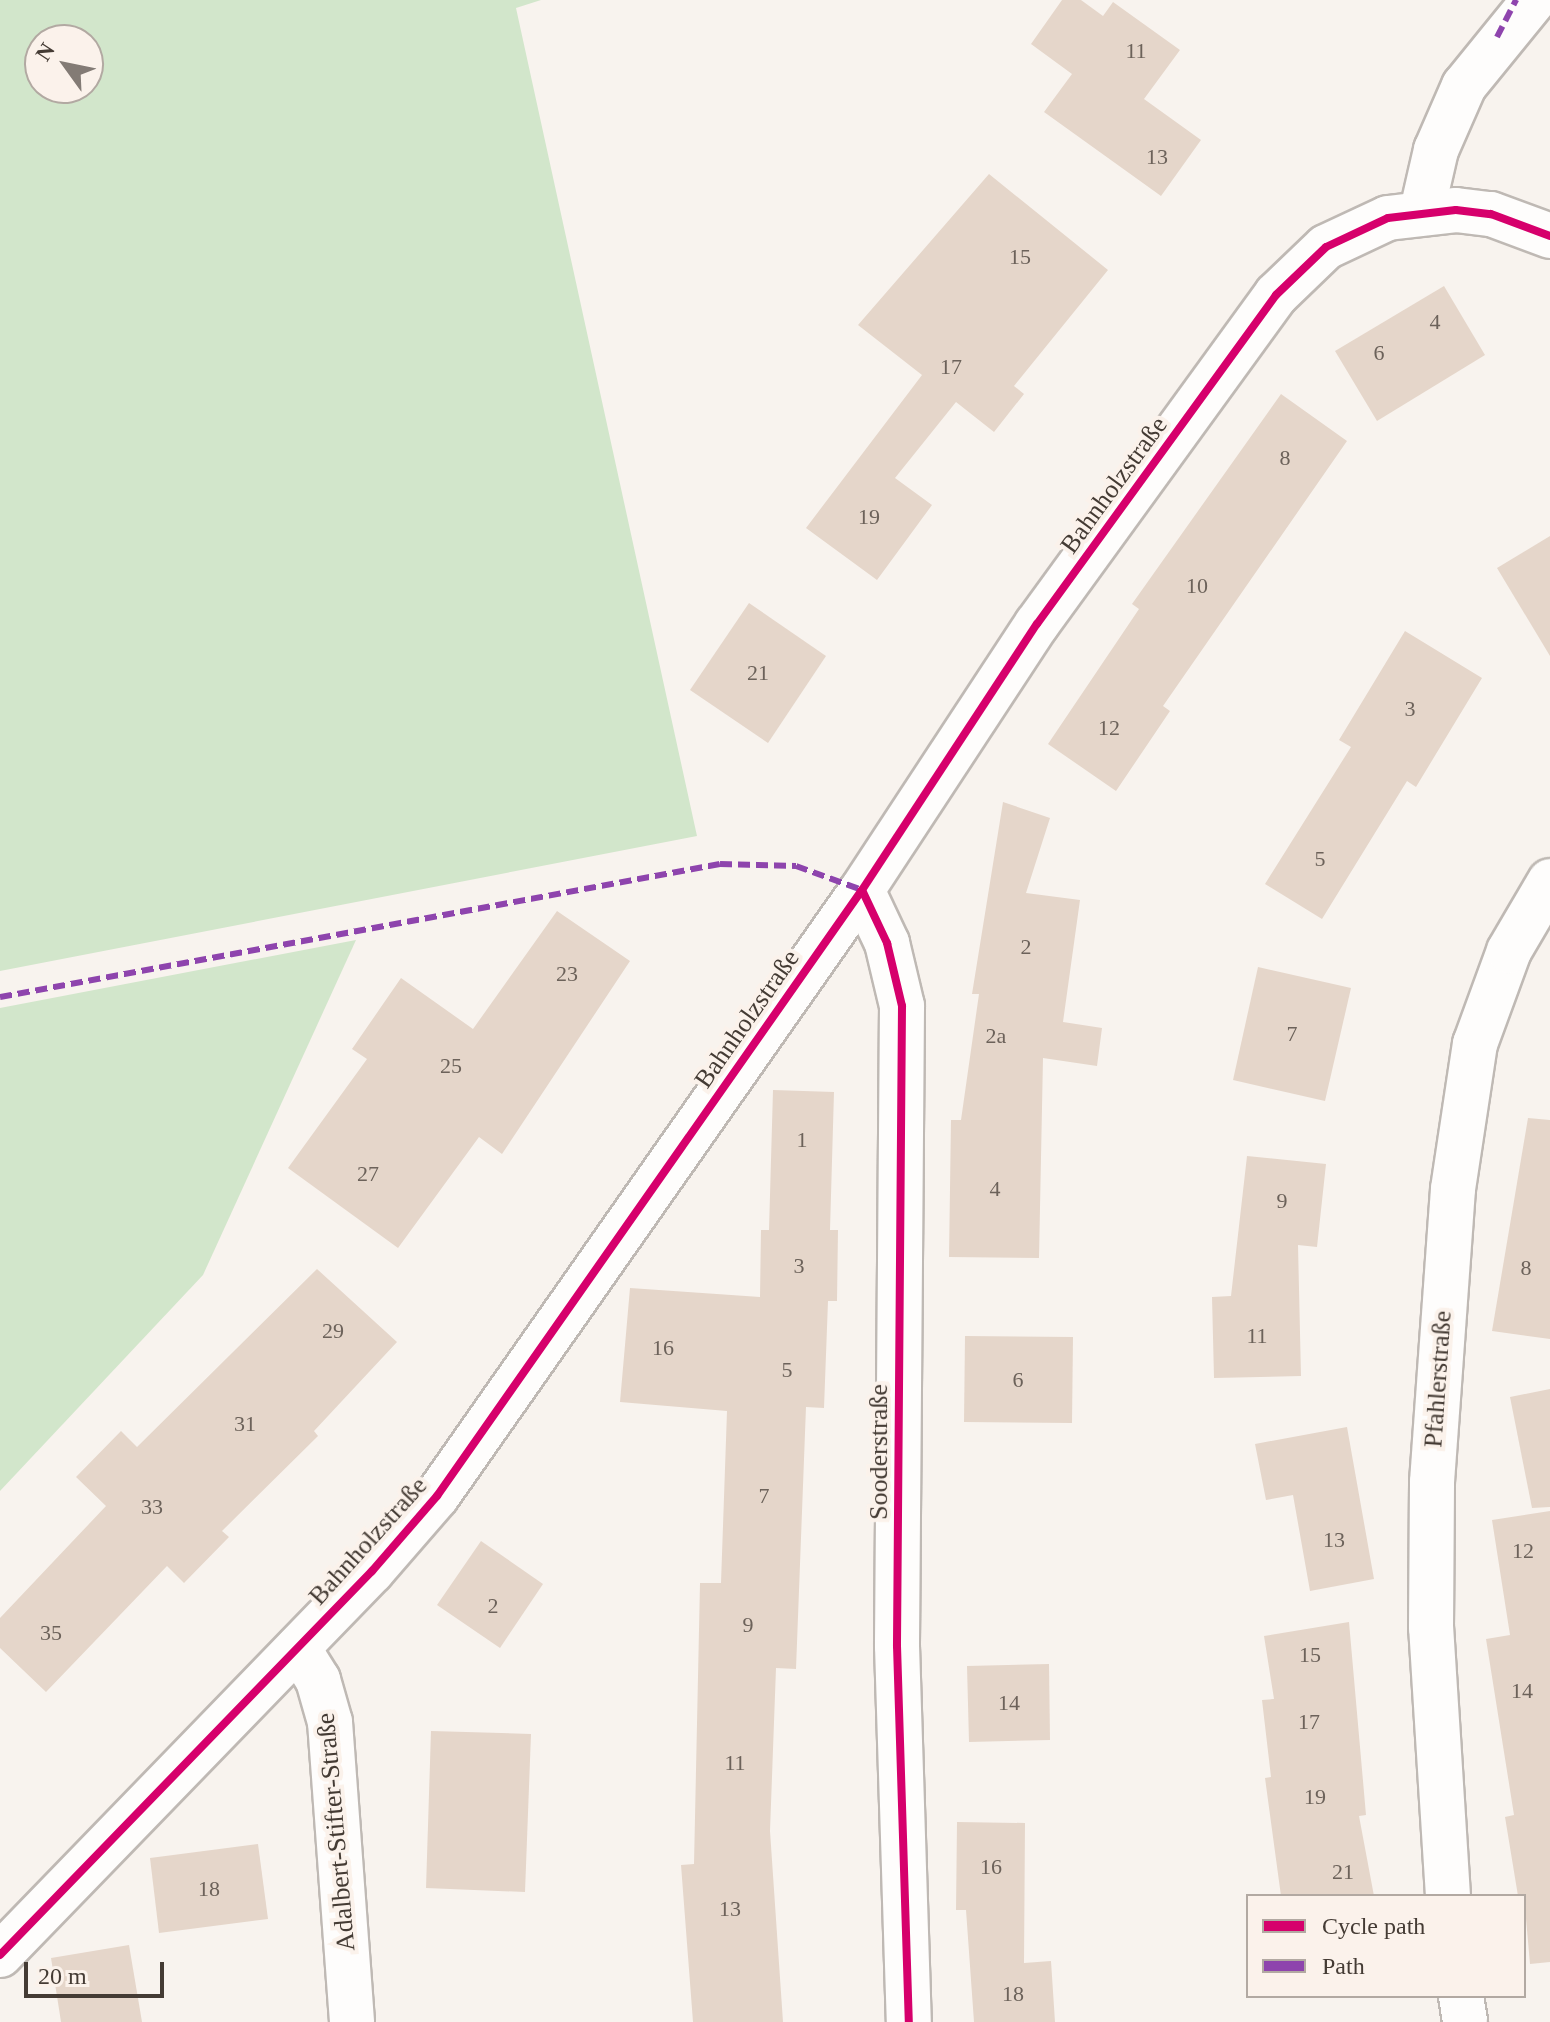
<!DOCTYPE html>
<html>
<head>
<meta charset="utf-8">
<style>
	body { margin:0 }
	#map { position:relative; width:1550px; height:2022px; overflow:hidden; background:#f8f3ee; font-family:Georgia,serif }
	div>[style] { position:absolute }
	.green>* { inset:0; background:#d2e6cb }
	.building>* { inset:0; background:#e5d6ca }
	.roads { filter:drop-shadow(2px 0 #bfb9b4) drop-shadow(-2px 0 #bfb9b4) drop-shadow(0 2px #bfb9b4) drop-shadow(0 -2px #bfb9b4) }
	.minor>* { height:44px; margin:-22px; padding:0 22px; transform-origin:22px; border-radius:22px; background:#fefdfc }
	.quiet>* { height:6px; margin-top:-3px; transform-origin:0; background:repeating-linear-gradient(90deg,#8e44ad 0 12px,transparent 0 18px) }
	.cycleway>* { height:8px; margin:-4px; padding:0 4px; transform-origin:4px; border-radius:4px; background:#d6006c }
	span { translate:-50% -50%; white-space:nowrap; text-align:center; line-height:1.15; -webkit-text-stroke:8px #fbf2eb; paint-order:stroke }
	.number-label { font-size:22px; color:#6c625a }
	.number-label span { -webkit-text-stroke-width:0 }
	.street-label { font-size:26px; color:#443b34 }
	.legend { position:absolute; left:1246px; top:1894px; width:280px; height:104px; box-sizing:border-box; background:#fbf2eb; border:2px solid #b2a9a2; margin:0; padding:10px 14px; list-style:none; font-size:24px; color:#443b34 }
	.legend li { display:flex; align-items:center; gap:16px; height:40px }
	.legend b { width:40px; border:2px solid #b2a9a2 }
	.north { position:absolute; left:24px; top:24px; width:80px; height:80px; box-sizing:border-box; background:#fbf2eb; border:2px solid #b2a9a2; border-radius:50%; rotate:303deg; font-size:22px; font-weight:700; line-height:32px; text-align:center; color:#443b34 }
	.north::after { content:''; display:block; margin:auto; width:28px; height:36px; background:#837b75; clip-path:polygon(50% 0,100% 100%,50% 72%,0 100%) }
	.scale { position:absolute; left:24px; top:1962px; width:140px; height:36px; box-sizing:border-box; border:4px solid #443b34; border-top:0; padding-left:10px; font-size:24px; line-height:28px; white-space:nowrap; color:#443b34; -webkit-text-stroke:6px #fbf2eb; paint-order:stroke }
</style>
</head>
<body>
<div id="map">
	<div class="green">
		<div style="clip-path:polygon(evenodd,0 0,541px 0,516px 8px,697px 836px,0 971px,0 0,40px 40px,88px 40px,88px 88px,40px 88px,40px 40px)"></div>
		<div style="clip-path:polygon(356px 940px,203px 1275px,0 1491px,0 1008px)"></div>
	</div>
	<div class="building">
		<div style="clip-path:polygon(1062px 0,1081px 0,1103px 16px,1113px 2px,1180px 50px,1144px 99px,1201px 140px,1161px 196px,1044px 112px,1072px 74px,1031px 44px)"></div>
		<div style="clip-path:polygon(989px 174px,1108px 270px,1014px 386px,1024px 394px,994px 432px,956px 402px,895px 478px,932px 505px,877px 580px,806px 528px,922px 375px,858px 325px)"></div>
		<div style="clip-path:polygon(1444px 286px,1485px 355px,1377px 421px,1335px 351px)"></div>
		<div style="clip-path:polygon(1281px 394px,1347px 441px,1163px 706px,1170px 711px,1116px 791px,1048px 744px,1139px 609px,1132px 604px)"></div>
		<div style="clip-path:polygon(1550px 536px,1550px 656px,1497px 568px)"></div>
		<div style="clip-path:polygon(749px 603px,826px 656px,768px 743px,690px 690px)"></div>
		<div style="clip-path:polygon(1405px 631px,1482px 678px,1416px 787px,1407px 781px,1322px 919px,1265px 884px,1351px 747px,1339px 740px)"></div>
		<div style="clip-path:polygon(1003px 802px,1050px 818px,1026px 893px,1080px 900px,1063px 1022px,1102px 1028px,1097px 1066px,1043px 1058px,1039px 1258px,949px 1257px,951px 1120px,961px 1120px,979px 994px,972px 994px)"></div>
		<div style="clip-path:polygon(557px 911px,630px 961px,502px 1154px,479px 1137px,398px 1248px,288px 1168px,367px 1059px,352px 1049px,401px 978px,473px 1029px)"></div>
		<div style="clip-path:polygon(1258px 967px,1351px 988px,1325px 1101px,1233px 1080px)"></div>
		<div style="clip-path:polygon(773px 1090px,834px 1092px,830px 1230px,838px 1230px,837px 1301px,828px 1301px,824px 1408px,806px 1407px,796px 1669px,776px 1668px,770px 1831px,783px 2022px,693px 2022px,681px 1865px,694px 1864px,700px 1583px,721px 1583px,727px 1411px,620px 1402px,630px 1288px,760px 1297px,761px 1230px,769px 1230px)"></div>
		<div style="clip-path:polygon(1528px 1118px,1550px 1120px,1550px 1339px,1492px 1331px)"></div>
		<div style="clip-path:polygon(1247px 1156px,1326px 1164px,1317px 1247px,1298px 1245px,1301px 1376px,1214px 1378px,1212px 1297px,1231px 1296px)"></div>
		<div style="clip-path:polygon(317px 1269px,397px 1342px,314px 1431px,318px 1436px,222px 1531px,229px 1537px,184px 1583px,167px 1566px,46px 1692px,0 1648px,0 1618px,106px 1506px,76px 1477px,121px 1431px,137px 1447px)"></div>
		<div style="clip-path:polygon(965px 1336px,1073px 1337px,1072px 1423px,964px 1422px)"></div>
		<div style="clip-path:polygon(1550px 1389px,1550px 1507px,1532px 1508px,1510px 1397px)"></div>
		<div style="clip-path:polygon(1347px 1427px,1374px 1579px,1310px 1591px,1293px 1495px,1266px 1500px,1255px 1444px)"></div>
		<div style="clip-path:polygon(1550px 1511px,1550px 1962px,1530px 1964px,1524px 1896px,1518px 1896px,1505px 1817px,1514px 1815px,1486px 1639px,1510px 1635px,1492px 1520px)"></div>
		<div style="clip-path:polygon(481px 1541px,543px 1584px,500px 1648px,437px 1605px)"></div>
		<div style="clip-path:polygon(1349px 1622px,1366px 1815px,1359px 1816px,1374px 1896px,1281px 1896px,1265px 1778px,1271px 1777px,1262px 1700px,1274px 1699px,1264px 1636px)"></div>
		<div style="clip-path:polygon(1049px 1664px,1050px 1740px,969px 1742px,967px 1666px)"></div>
		<div style="clip-path:polygon(431px 1731px,531px 1734px,525px 1892px,426px 1888px)"></div>
		<div style="clip-path:polygon(957px 1822px,1025px 1823px,1024px 1963px,1051px 1961px,1055px 2022px,974px 2022px,966px 1910px,956px 1910px)"></div>
		<div style="clip-path:polygon(258px 1844px,268px 1919px,159px 1933px,150px 1858px)"></div>
		<div style="clip-path:polygon(129px 1945px,142px 2022px,61px 2022px,51px 1958px)"></div>
	</div>
	<div class="roads">
		<div class="minor">
			<div style="left:1422px;top:211px;width:63px;rotate:-77.1deg"></div>
			<div style="left:1436px;top:150px;width:70px;rotate:-66.4deg"></div>
			<div style="left:1464px;top:86px;width:111px;rotate:-50.9deg"></div>
			<div style="left:862px;top:890px;width:59px;rotate:64.7deg"></div>
			<div style="left:887px;top:943px;width:65px;rotate:76.6deg"></div>
			<div style="left:902px;top:1006px;width:640px;rotate:90.45deg"></div>
			<div style="left:897px;top:1646px;width:376px;rotate:88.2deg"></div>
			<div style="left:298px;top:1648px;width:38px;rotate:58deg"></div>
			<div style="left:318px;top:1680px;width:44px;rotate:74.1deg"></div>
			<div style="left:330px;top:1722px;width:301px;rotate:85.8deg"></div>
			<div style="left:1448px;top:1896px;width:269px;rotate:-93.6deg"></div>
			<div style="left:1431px;top:1628px;width:146px;rotate:-89.6deg"></div>
			<div style="left:1432px;top:1482px;width:294px;rotate:-85.9deg"></div>
			<div style="left:1453px;top:1189px;width:147px;rotate:-81.4deg"></div>
			<div style="left:1475px;top:1044px;width:99px;rotate:-69.9deg"></div>
			<div style="left:1509px;top:951px;width:81px;rotate:-59.6deg"></div>
			<div style="left:0;top:1955px;width:535px;rotate:-45.91deg"></div>
			<div style="left:372px;top:1571px;width:99px;rotate:-49.1deg"></div>
			<div style="left:437px;top:1496px;width:740px;rotate:-54.96deg"></div>
			<div style="left:862px;top:890px;width:318px;rotate:-56.7deg"></div>
			<div style="left:1037px;top:624px;width:407px;rotate:-54deg"></div>
			<div style="left:1276px;top:295px;width:69px;rotate:-43.8deg"></div>
			<div style="left:1326px;top:247px;width:68px;rotate:-25.1deg"></div>
			<div style="left:1388px;top:218px;width:68px;rotate:-6.7deg"></div>
			<div style="left:1456px;top:210px;width:35px;rotate:7deg"></div>
			<div style="left:1491px;top:214px;width:63px;rotate:20.4deg"></div>
			<div style="left:1461px;top:1996px;width:26px;rotate:81deg"></div>
		</div>
	</div>
	<div class="quiet">
		<div style="left:1497px;top:37px;width:42px;rotate:-62.8deg"></div>
		<div style="left:0;top:997px;width:732px;rotate:-10.47deg"></div>
		<div style="left:720px;top:864px;width:76px;rotate:1.5deg"></div>
		<div style="left:796px;top:866px;width:70px;rotate:20deg"></div>
	</div>
	<div class="cycleway">
		<div style="left:862px;top:890px;width:59px;rotate:64.7deg"></div>
		<div style="left:887px;top:943px;width:65px;rotate:76.6deg"></div>
		<div style="left:902px;top:1006px;width:640px;rotate:90.45deg"></div>
		<div style="left:897px;top:1646px;width:376px;rotate:88.2deg"></div>
		<div style="left:0;top:1955px;width:535px;rotate:-45.91deg"></div>
		<div style="left:372px;top:1571px;width:99px;rotate:-49.1deg"></div>
		<div style="left:437px;top:1496px;width:740px;rotate:-54.96deg"></div>
		<div style="left:862px;top:890px;width:318px;rotate:-56.7deg"></div>
		<div style="left:1037px;top:624px;width:407px;rotate:-54deg"></div>
		<div style="left:1276px;top:295px;width:69px;rotate:-43.8deg"></div>
		<div style="left:1326px;top:247px;width:68px;rotate:-25.1deg"></div>
		<div style="left:1388px;top:218px;width:68px;rotate:-6.7deg"></div>
		<div style="left:1456px;top:210px;width:35px;rotate:7deg"></div>
		<div style="left:1491px;top:214px;width:63px;rotate:20.4deg"></div>
	</div>
	<div class="number-label">
		<span style="left:1136px;top:51px">11</span>
		<span style="left:1157px;top:157px">13</span>
		<span style="left:1020px;top:257px">15</span>
		<span style="left:1435px;top:322px">4</span>
		<span style="left:1379px;top:353px">6</span>
		<span style="left:951px;top:367px">17</span>
		<span style="left:1285px;top:458px">8</span>
		<span style="left:869px;top:517px">19</span>
		<span style="left:1197px;top:586px">10</span>
		<span style="left:758px;top:673px">21</span>
		<span style="left:1410px;top:709px">3</span>
		<span style="left:1109px;top:728px">12</span>
		<span style="left:1320px;top:859px">5</span>
		<span style="left:1026px;top:947px">2</span>
		<span style="left:567px;top:974px">23</span>
		<span style="left:1292px;top:1034px">7</span>
		<span style="left:996px;top:1036px">2a</span>
		<span style="left:451px;top:1066px">25</span>
		<span style="left:802px;top:1140px">1</span>
		<span style="left:368px;top:1174px">27</span>
		<span style="left:995px;top:1189px">4</span>
		<span style="left:1282px;top:1201px">9</span>
		<span style="left:799px;top:1266px">3</span>
		<span style="left:1526px;top:1268px">8</span>
		<span style="left:333px;top:1331px">29</span>
		<span style="left:1257px;top:1336px">11</span>
		<span style="left:663px;top:1348px">16</span>
		<span style="left:787px;top:1370px">5</span>
		<span style="left:1018px;top:1380px">6</span>
		<span style="left:245px;top:1424px">31</span>
		<span style="left:764px;top:1496px">7</span>
		<span style="left:152px;top:1507px">33</span>
		<span style="left:1334px;top:1540px">13</span>
		<span style="left:1523px;top:1551px">12</span>
		<span style="left:493px;top:1606px">2</span>
		<span style="left:748px;top:1625px">9</span>
		<span style="left:51px;top:1633px">35</span>
		<span style="left:1310px;top:1655px">15</span>
		<span style="left:1522px;top:1691px">14</span>
		<span style="left:1009px;top:1703px">14</span>
		<span style="left:1309px;top:1722px">17</span>
		<span style="left:735px;top:1763px">11</span>
		<span style="left:1315px;top:1797px">19</span>
		<span style="left:991px;top:1867px">16</span>
		<span style="left:1343px;top:1872px">21</span>
		<span style="left:209px;top:1889px">18</span>
		<span style="left:730px;top:1909px">13</span>
		<span style="left:1013px;top:1994px">18</span>
	</div>
	<div class="street-label">
		<span style="left:1114px;top:485px;rotate:-54deg">Bahnholzstraße</span>
		<span style="left:747px;top:1019px;rotate:-55deg">Bahnholzstraße</span>
		<span style="left:1438px;top:1379px;rotate:-86deg">Pfahlerstraße</span>
		<span style="left:879px;top:1452px;rotate:-90deg">Sooderstraße</span>
		<span style="left:368px;top:1541px;rotate:-48deg">Bahnholzstraße</span>
		<span style="left:336px;top:1832px;rotate:-95deg">Adalbert-Stifter-Straße</span>
	</div>
	<ul class="legend">
	<li><b style="height:10px;background:#d6006c"></b>Cycle path</li>
	<li><b style="height:10px;background:#8e44ad"></b>Path</li>
	</ul>
	<div class="north">N</div>
	<div class="scale">20 m</div>
</div>
</body>
</html>
